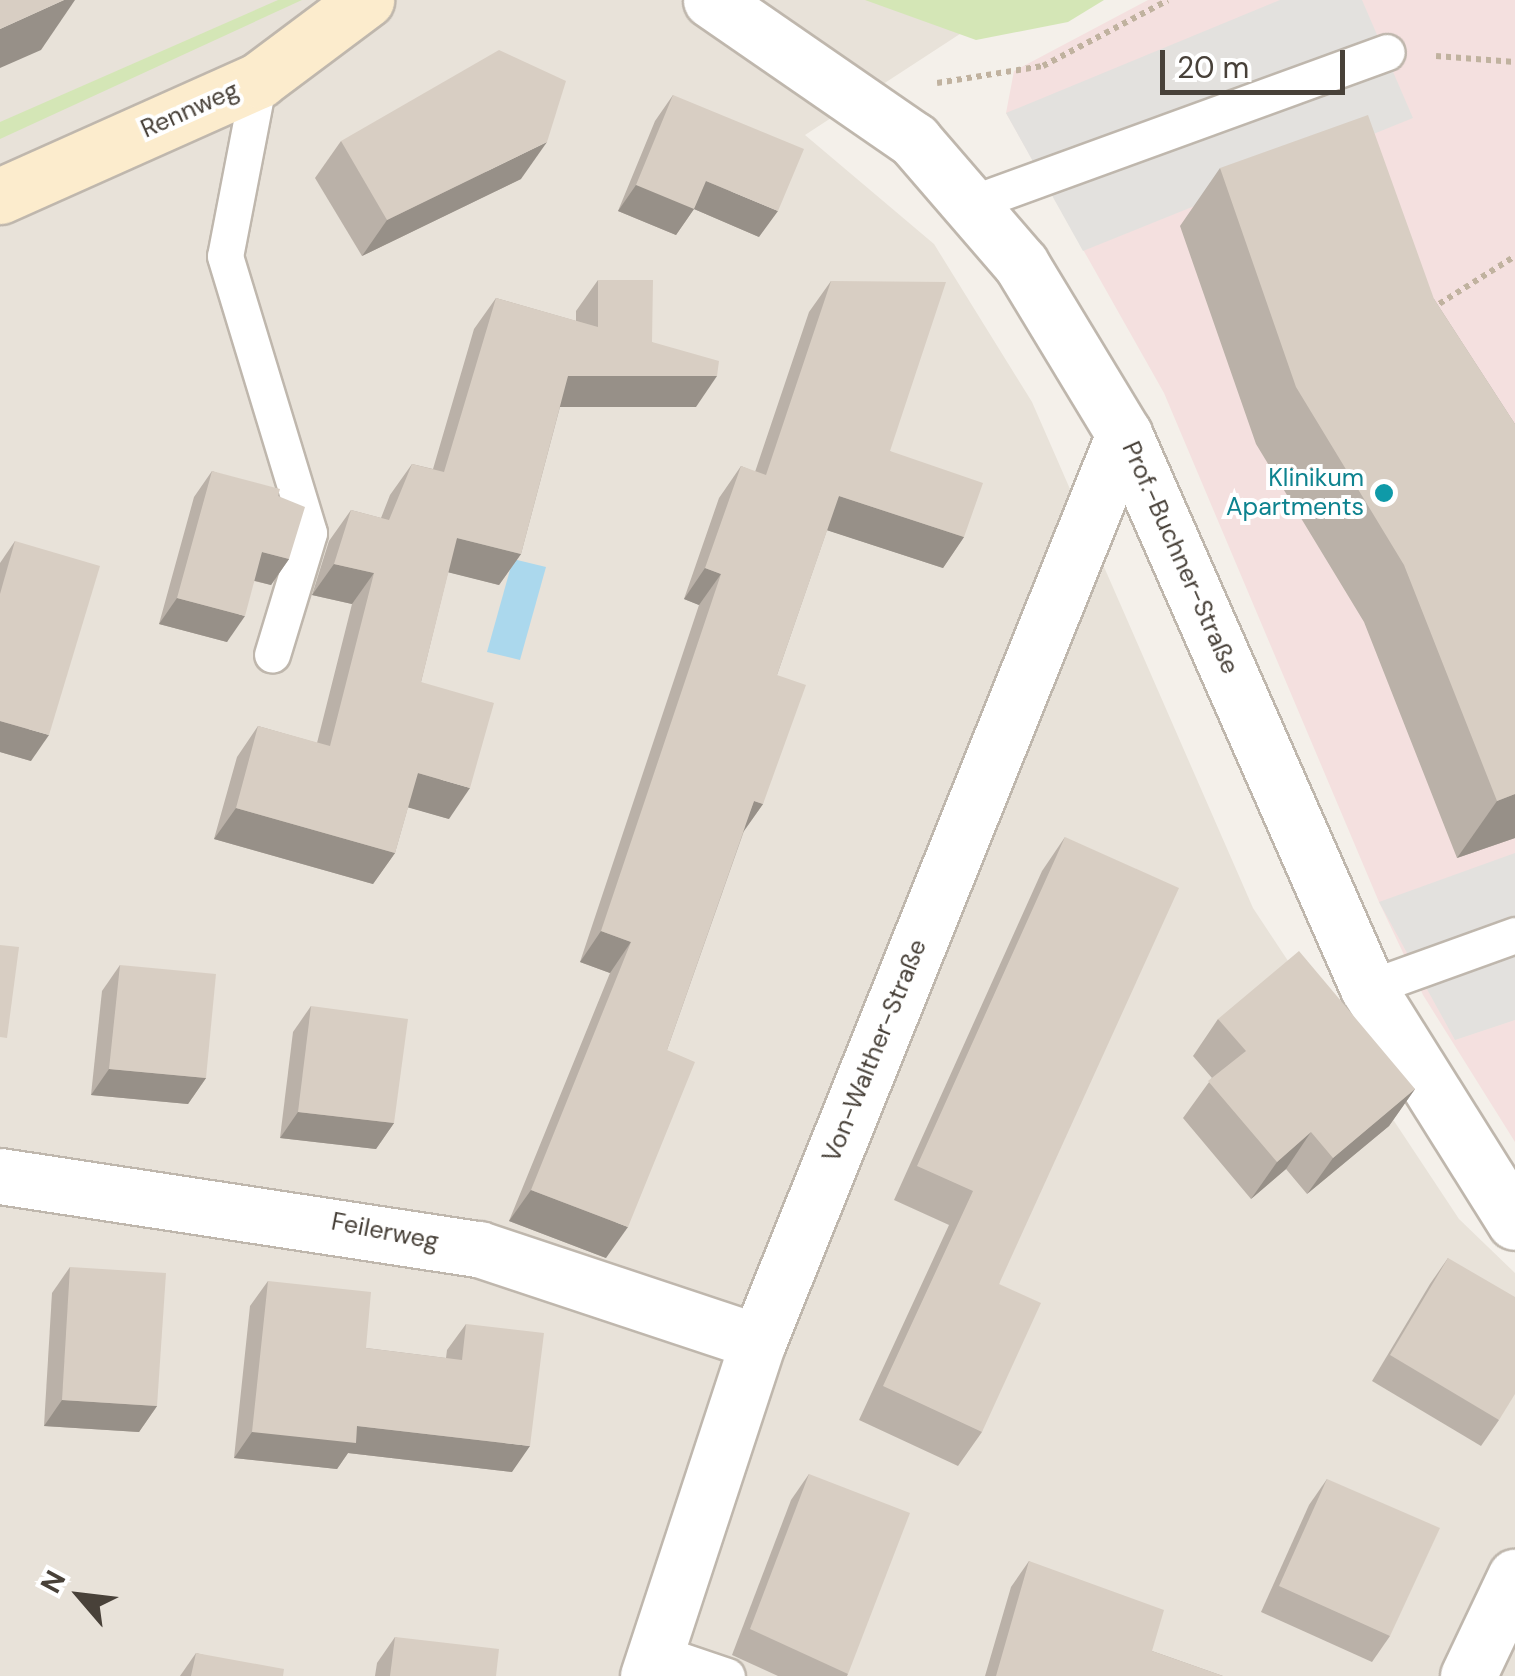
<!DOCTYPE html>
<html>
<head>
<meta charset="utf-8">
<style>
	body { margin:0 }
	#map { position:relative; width:1515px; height:1676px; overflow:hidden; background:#f4f0ea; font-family:"DM Sans",sans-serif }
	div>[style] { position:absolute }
	.residential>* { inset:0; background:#e8e2d9 }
	.medical>* { inset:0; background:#f4e0df }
	.green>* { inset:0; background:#d4e6b6 }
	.parking>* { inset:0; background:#e3e1de }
	.water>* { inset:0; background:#abd8ed }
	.path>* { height:6px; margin-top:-3px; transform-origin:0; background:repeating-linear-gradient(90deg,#c0b29f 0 5px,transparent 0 10px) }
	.roads { filter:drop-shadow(2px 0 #bfb7ad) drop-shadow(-2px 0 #bfb7ad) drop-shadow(0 2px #bfb7ad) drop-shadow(0 -2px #bfb7ad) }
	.lane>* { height:35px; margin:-17.5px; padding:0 17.5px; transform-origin:17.5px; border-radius:17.5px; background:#fff }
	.street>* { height:55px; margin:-27.5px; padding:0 27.5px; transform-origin:27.5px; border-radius:27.5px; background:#fff }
	.secondary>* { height:55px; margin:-27.5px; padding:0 27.5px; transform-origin:27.5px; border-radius:27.5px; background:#fceccd }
	.wall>* { inset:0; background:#bab1a8 }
	.shaded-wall>* { inset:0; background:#979088 }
	.building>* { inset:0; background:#d8cec3 }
	.dots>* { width:28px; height:28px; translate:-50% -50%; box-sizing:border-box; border:5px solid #fff; border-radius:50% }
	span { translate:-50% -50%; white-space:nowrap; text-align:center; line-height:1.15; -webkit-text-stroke:8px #fff; paint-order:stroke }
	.street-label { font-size:25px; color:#484139 }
	.culture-label { font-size:25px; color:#0d838f }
	.right { translate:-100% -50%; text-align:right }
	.north { position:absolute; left:30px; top:1546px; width:100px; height:100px; -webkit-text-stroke:8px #fff; paint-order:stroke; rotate:298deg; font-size:28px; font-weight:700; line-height:40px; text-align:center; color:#484139 }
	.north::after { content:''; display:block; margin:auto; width:35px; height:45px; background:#484139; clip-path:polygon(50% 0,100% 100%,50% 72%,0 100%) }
	.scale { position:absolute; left:1160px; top:50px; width:185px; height:45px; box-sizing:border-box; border:5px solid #484139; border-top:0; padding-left:12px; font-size:30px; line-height:35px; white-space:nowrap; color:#484139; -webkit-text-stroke:8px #fff; paint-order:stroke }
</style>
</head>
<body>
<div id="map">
	<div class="residential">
		<div style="clip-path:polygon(0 0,1012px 0,805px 135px,934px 244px,1032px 402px,1253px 908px,1459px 1219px,1515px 1273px,1515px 1676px,0 1676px)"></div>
	</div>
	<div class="medical">
		<div style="clip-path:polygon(1148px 0,1515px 0,1515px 1142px,1423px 995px,1379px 902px,1164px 393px,1006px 113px,1014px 71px)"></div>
	</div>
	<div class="green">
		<div style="clip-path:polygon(278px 0,302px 0,0 139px,0 122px)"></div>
		<div style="clip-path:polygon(865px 0,1104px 0,1068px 22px,976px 40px)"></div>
	</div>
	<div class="parking">
		<div style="clip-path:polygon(1280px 0,1362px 0,1413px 118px,1083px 251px,1006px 113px)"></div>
		<div style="clip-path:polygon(1515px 853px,1515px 1020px,1455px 1040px,1379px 902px)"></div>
	</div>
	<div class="water">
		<div style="clip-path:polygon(513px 559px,546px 567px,520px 660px,487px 652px)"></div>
	</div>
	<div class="path">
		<div style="left:1436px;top:56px;width:79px;rotate:4.3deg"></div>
		<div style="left:937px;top:83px;width:107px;rotate:-9.1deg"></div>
		<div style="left:1043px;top:66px;width:141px;rotate:-27.8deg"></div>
		<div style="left:1431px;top:309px;width:99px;rotate:-32.2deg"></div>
	</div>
	<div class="roads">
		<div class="lane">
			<div style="left:259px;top:80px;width:179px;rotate:100.9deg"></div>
			<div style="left:225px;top:256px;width:289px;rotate:73.1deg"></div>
			<div style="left:309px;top:533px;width:127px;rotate:106.9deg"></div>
			<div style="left:975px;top:202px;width:438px;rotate:-20deg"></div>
			<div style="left:1368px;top:988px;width:156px;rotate:-19.8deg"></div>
			<div style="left:653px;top:1651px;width:78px;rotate:18.7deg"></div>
		</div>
		<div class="street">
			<div style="left:711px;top:0;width:247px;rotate:34.6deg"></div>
			<div style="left:914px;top:140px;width:164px;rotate:49.2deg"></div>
			<div style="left:1021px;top:264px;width:199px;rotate:58.8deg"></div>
			<div style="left:1124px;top:434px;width:605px;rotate:66.23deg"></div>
			<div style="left:1368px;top:988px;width:276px;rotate:57.9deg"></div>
			<div style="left:0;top:1176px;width:485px;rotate:8.7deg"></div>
			<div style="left:479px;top:1249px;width:294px;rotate:18.4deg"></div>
			<div style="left:648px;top:1676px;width:352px;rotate:-71.8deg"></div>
			<div style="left:758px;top:1342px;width:979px;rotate:-68.05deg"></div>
			<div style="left:1468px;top:1676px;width:110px;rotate:-64.6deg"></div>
		</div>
		<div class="secondary">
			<div style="left:0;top:196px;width:284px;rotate:-24.1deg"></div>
			<div style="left:259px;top:80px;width:134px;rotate:-36.8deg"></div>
		</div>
	</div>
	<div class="wall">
		<div style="clip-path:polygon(673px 95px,759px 237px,694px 209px,676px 235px,618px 211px,655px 121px)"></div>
		<div style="clip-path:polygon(341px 141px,521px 179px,362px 256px,315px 178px)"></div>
		<div style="clip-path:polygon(1220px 168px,1434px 299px,1515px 424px,1515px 838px,1457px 858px,1364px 622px,1256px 444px,1180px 226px)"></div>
		<div style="clip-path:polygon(598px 280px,652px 342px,696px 407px,560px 407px,521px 554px,499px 585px,448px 572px,421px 682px,449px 819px,408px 807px,395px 853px,373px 884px,214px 839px,237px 757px,258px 726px,317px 743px,352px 604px,312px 595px,329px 541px,351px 510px,381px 518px,390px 495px,412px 464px,433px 469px,474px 329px,496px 298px,576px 321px,576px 311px)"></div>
		<div style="clip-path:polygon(831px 281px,890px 451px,964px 537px,943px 568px,827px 530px,777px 675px,763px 804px,744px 831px,667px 1050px,606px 1258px,509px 1221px,610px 973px,580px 962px,699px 605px,684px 599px,719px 498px,741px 466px,755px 472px,809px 312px)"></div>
		<div style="clip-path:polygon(212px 471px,278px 496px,289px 559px,271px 585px,254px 581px,227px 642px,159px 624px,194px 497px)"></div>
		<div style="clip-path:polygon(15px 541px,31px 761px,0 752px,0 563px)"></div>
		<div style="clip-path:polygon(1065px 837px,999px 1284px,982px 1432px,958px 1466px,859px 1420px,949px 1225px,894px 1200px,1042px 871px)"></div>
		<div style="clip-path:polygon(120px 965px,206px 1078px,188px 1104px,91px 1095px,102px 991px)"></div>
		<div style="clip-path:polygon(311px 1006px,394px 1123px,376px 1149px,280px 1138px,293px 1032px)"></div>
		<div style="clip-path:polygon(1218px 1019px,1415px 1089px,1389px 1126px,1307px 1194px,1286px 1169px,1251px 1199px,1183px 1118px,1212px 1078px,1193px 1056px)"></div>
		<div style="clip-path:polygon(1448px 1258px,1499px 1420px,1481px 1446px,1372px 1381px,1430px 1284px)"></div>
		<div style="clip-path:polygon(70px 1267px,157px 1406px,139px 1432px,44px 1426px,52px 1293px)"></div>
		<div style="clip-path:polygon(268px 1281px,366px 1348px,446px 1358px,447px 1350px,466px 1324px,512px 1472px,348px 1453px,337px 1469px,234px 1458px,250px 1306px)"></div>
		<div style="clip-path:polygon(809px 1474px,848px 1674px,847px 1676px,778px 1676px,732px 1655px,791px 1500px)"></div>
		<div style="clip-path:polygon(1327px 1479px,1390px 1636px,1372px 1662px,1261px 1612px,1309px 1505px)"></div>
		<div style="clip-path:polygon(1029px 1561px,1152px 1651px,1223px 1676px,985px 1676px,1011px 1587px)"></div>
		<div style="clip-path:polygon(395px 1637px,496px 1676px,375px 1676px,377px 1663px)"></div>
		<div style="clip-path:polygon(196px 1653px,283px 1676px,180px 1676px)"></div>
	</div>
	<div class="shaded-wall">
		<div style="clip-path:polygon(64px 0,75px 0,41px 50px,0 68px,0 29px)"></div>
		<div style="clip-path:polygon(547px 142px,521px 179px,362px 256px,387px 220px)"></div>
		<div style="clip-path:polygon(706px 181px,778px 211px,759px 237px,694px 209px,676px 235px,618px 211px,636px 185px)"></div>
		<div style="clip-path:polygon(568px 376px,717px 376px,696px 407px,546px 407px)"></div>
		<div style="clip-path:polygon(839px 496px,964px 537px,943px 568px,817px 527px)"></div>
		<div style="clip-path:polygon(457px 538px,521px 554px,499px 585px,435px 569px)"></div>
		<div style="clip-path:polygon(262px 552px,289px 559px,271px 585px,244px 578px)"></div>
		<div style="clip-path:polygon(334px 564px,374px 573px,352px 604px,312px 595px)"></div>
		<div style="clip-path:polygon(705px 568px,721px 574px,699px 605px,684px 599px)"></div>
		<div style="clip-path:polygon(177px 598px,245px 616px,227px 642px,159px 624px)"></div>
		<div style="clip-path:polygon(0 721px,49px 735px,31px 761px,0 752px)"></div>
		<div style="clip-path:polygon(418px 773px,470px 788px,449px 819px,396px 804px)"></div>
		<div style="clip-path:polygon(1515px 794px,1515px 838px,1457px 858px,1497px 801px)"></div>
		<div style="clip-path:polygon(754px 801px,763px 804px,741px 835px)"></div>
		<div style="clip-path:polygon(236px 808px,395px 853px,373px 884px,214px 839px)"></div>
		<div style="clip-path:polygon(601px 931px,631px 942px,610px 973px,580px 962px)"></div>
		<div style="clip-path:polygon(109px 1069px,206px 1078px,188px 1104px,91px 1095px)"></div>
		<div style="clip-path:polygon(1415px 1089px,1389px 1126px,1307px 1194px,1333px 1158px)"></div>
		<div style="clip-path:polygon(298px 1112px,394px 1123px,376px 1149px,280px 1138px)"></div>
		<div style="clip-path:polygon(1311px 1132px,1286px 1169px,1251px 1199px,1277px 1162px)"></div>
		<div style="clip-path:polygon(531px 1190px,628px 1227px,606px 1258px,509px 1221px)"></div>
		<div style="clip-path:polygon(62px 1400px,157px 1406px,139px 1432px,44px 1426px)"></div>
		<div style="clip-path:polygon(357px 1426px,530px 1446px,512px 1472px,348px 1453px,337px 1469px,234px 1458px,252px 1432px)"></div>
	</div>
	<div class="building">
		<div style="clip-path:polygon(0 0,64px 0,0 29px)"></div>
		<div style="clip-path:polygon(499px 50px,566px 81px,547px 142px,387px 220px,341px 141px)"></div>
		<div style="clip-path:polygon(673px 95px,804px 149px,778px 211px,706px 181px,694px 209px,636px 185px)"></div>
		<div style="clip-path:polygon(1368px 115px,1434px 299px,1515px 424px,1515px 794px,1497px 801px,1404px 565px,1296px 387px,1220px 168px)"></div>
		<div style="clip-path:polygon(598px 280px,653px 280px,652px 342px,719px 361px,717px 376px,568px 376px,521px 554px,457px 538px,421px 682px,494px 703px,470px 788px,418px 773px,395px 853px,236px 808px,258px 726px,330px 746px,374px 573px,334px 564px,351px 510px,389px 520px,412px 464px,444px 472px,496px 298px,598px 327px)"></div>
		<div style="clip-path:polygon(831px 281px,946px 282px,890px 451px,983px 483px,964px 537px,839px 496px,777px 675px,806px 685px,763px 804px,754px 801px,667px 1050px,695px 1062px,628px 1227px,531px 1190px,631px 942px,601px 931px,721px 574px,705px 568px,741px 466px,766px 475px)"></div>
		<div style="clip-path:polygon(212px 471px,280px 489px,278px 496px,305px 507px,289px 559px,262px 552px,245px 616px,177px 598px)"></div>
		<div style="clip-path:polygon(15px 541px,100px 566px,49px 735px,0 721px,0 594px)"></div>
		<div style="clip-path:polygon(1065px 837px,1179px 888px,999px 1284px,1041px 1303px,982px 1432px,883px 1386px,973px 1191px,917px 1166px)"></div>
		<div style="clip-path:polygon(0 945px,19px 947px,7px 1038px,0 1037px)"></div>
		<div style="clip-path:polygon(1299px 951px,1415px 1089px,1333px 1158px,1311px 1132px,1277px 1162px,1208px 1081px,1246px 1051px,1218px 1019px)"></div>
		<div style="clip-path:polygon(120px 965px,216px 974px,206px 1078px,109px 1069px)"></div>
		<div style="clip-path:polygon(311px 1006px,408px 1019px,394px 1123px,298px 1112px)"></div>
		<div style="clip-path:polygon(1448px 1258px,1515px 1297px,1515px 1394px,1499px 1420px,1390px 1355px)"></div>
		<div style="clip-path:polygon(70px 1267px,166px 1273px,157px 1406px,62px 1400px)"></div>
		<div style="clip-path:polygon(268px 1281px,371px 1292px,366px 1348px,462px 1360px,466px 1324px,544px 1333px,530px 1446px,357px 1426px,356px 1443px,252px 1432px)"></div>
		<div style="clip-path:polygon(809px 1474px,910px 1513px,848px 1674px,750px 1629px)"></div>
		<div style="clip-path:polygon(1327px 1479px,1440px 1528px,1390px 1636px,1279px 1586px)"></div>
		<div style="clip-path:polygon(1029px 1561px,1164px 1610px,1152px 1651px,1223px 1676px,996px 1676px)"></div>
		<div style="clip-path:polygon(395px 1637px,499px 1649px,496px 1676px,390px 1676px)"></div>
		<div style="clip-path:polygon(196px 1653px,284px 1669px,283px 1676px,191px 1676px)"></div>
	</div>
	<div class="dots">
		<div style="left:1384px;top:493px;background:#0f9aa8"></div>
	</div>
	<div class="street-label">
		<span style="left:190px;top:110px;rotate:-24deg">Rennweg</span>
		<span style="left:1180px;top:558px;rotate:66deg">Prof.-Buchner-Straße</span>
		<span style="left:875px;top:1051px;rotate:-68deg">Von-Walther-Straße</span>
		<span style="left:385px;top:1232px;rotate:11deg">Feilerweg</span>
	</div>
	<div class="culture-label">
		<span class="right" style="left:1364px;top:493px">Klinikum<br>Apartments</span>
	</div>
	<div class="north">N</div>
	<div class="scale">20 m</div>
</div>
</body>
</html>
